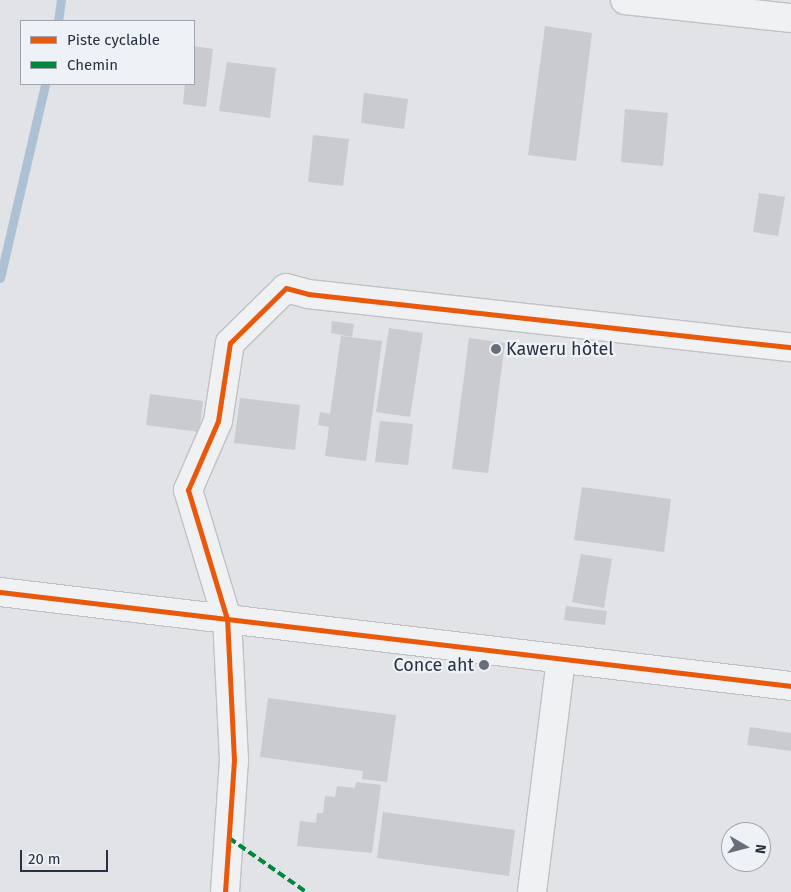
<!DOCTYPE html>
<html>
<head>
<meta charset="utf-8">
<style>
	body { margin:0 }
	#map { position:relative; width:791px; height:892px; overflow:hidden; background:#e1e3e6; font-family:"Fira Sans",sans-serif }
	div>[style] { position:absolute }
	.stream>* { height:9px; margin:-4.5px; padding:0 4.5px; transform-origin:4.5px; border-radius:4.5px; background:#acc1d4 }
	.building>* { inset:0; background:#c9cbce }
	.roads { filter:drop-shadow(1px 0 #bfc1c4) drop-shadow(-1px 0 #bfc1c4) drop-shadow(0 1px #bfc1c4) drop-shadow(0 -1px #bfc1c4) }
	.minor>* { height:28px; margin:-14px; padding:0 14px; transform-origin:14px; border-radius:14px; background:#f0f1f3 }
	.quiet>* { height:4px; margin-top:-2px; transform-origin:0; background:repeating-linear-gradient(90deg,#00873e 0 8px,transparent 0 12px) }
	.cycleway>* { height:5px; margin:-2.5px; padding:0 2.5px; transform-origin:2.5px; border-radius:2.5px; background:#e8590c }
	.dots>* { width:14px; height:14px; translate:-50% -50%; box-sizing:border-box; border:2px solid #eef2f6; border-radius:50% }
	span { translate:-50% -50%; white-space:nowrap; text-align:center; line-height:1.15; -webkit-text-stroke:4.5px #eef2f6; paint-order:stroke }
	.poi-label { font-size:18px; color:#263141 }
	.left { translate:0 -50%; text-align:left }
	.right { translate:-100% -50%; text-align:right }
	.legend { position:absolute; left:20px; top:20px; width:175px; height:65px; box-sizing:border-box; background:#eef2f6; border:1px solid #9ea5ae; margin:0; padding:6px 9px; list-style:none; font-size:15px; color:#263141 }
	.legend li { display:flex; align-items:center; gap:10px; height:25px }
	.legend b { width:25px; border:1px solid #9ea5ae }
	.north { position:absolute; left:721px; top:822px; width:50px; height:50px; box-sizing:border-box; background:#eef2f6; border:1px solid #9ea5ae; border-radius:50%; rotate:98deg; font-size:14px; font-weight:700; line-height:20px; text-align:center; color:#263141 }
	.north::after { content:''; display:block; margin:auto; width:18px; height:22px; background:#676f7b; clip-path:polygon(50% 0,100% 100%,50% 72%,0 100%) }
	.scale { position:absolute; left:20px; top:850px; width:88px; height:22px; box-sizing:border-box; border:2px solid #263141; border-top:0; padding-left:6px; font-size:15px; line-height:18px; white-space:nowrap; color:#263141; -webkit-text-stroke:4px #eef2f6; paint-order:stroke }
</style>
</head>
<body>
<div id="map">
	<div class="stream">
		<div style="left:58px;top:21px;width:21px;rotate:-82deg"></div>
		<div style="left:0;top:278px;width:199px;rotate:-76.9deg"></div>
	</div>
	<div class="building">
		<div style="clip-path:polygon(545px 26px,592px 33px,576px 161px,528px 155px)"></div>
		<div style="clip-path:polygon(194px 46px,213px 49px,206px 107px,183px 104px,185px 84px,194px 84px)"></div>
		<div style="clip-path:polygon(227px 62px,276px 68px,270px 118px,219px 111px)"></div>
		<div style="clip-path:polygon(364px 93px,408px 99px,404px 129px,361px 123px)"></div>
		<div style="clip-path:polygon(625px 109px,668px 113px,663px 166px,621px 162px)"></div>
		<div style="clip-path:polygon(313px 135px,349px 139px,343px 186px,308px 182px)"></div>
		<div style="clip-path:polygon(759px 193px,785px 197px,778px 236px,753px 232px)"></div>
		<div style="clip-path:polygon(332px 321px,354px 324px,352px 337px,331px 333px)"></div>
		<div style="clip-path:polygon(389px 328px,423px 333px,410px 417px,376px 412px)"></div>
		<div style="clip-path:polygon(341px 336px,382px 341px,366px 461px,325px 456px,329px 427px,318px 425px,320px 412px,330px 414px)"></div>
		<div style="clip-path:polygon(469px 338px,505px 343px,488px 473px,452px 469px)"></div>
		<div style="clip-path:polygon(150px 394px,203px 401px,199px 432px,146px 425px)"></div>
		<div style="clip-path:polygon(240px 398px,300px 405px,295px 450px,234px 443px)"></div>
		<div style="clip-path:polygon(380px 421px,413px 424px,408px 465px,375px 462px)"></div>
		<div style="clip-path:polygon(582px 487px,671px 499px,664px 552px,574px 540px)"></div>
		<div style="clip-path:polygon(581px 554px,612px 559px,604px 608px,572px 602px)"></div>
		<div style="clip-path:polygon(566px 606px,607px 611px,605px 625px,564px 620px)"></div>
		<div style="clip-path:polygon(268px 698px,396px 715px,387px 782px,362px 779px,363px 771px,260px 757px)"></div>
		<div style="clip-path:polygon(750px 727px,791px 733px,791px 751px,747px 745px)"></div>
		<div style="clip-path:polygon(356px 782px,381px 785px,372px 853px,297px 846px,300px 821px,316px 823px,317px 813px,323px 813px,325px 796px,335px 797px,337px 786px,355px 788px)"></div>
		<div style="clip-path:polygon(383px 812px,515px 830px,509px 876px,377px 858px)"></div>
	</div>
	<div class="roads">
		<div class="minor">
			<div style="left:625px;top:0;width:167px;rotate:6.2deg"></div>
			<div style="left:0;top:592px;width:797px;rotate:6.78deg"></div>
			<div style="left:225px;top:892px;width:132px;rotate:-86.1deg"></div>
			<div style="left:234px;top:760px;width:141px;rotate:-92.8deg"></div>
			<div style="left:227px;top:619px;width:135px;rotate:-106.8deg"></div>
			<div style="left:188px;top:490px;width:75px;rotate:-66.5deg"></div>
			<div style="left:218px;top:421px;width:79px;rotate:-81.3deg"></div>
			<div style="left:230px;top:343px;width:78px;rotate:-44.5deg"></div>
			<div style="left:286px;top:288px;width:23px;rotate:15deg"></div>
			<div style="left:308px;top:294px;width:486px;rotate:6.3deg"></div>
			<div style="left:532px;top:892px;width:235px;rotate:-82.9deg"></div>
		</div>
	</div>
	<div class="quiet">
		<div style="left:229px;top:838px;width:94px;rotate:35deg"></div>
	</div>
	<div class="cycleway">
		<div style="left:0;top:592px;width:797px;rotate:6.78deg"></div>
		<div style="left:225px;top:892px;width:132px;rotate:-86.1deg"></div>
		<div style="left:234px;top:760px;width:141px;rotate:-92.8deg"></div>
		<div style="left:227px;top:619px;width:135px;rotate:-106.8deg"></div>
		<div style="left:188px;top:490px;width:75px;rotate:-66.5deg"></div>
		<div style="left:218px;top:421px;width:79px;rotate:-81.3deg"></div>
		<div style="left:230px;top:343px;width:78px;rotate:-44.5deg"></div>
		<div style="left:286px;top:288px;width:23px;rotate:15deg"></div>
		<div style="left:308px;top:294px;width:486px;rotate:6.3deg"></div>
	</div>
	<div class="dots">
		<div style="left:496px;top:349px;background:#676f7b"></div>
		<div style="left:484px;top:665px;background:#676f7b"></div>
	</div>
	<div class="poi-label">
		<span class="left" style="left:506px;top:349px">Kaweru hôtel</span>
		<span class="right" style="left:474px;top:665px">Conce aht</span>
	</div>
	<ul class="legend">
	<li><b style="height:6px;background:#e8590c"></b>Piste cyclable</li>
	<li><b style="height:6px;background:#00873e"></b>Chemin</li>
	</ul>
	<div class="north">N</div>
	<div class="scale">20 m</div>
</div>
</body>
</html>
